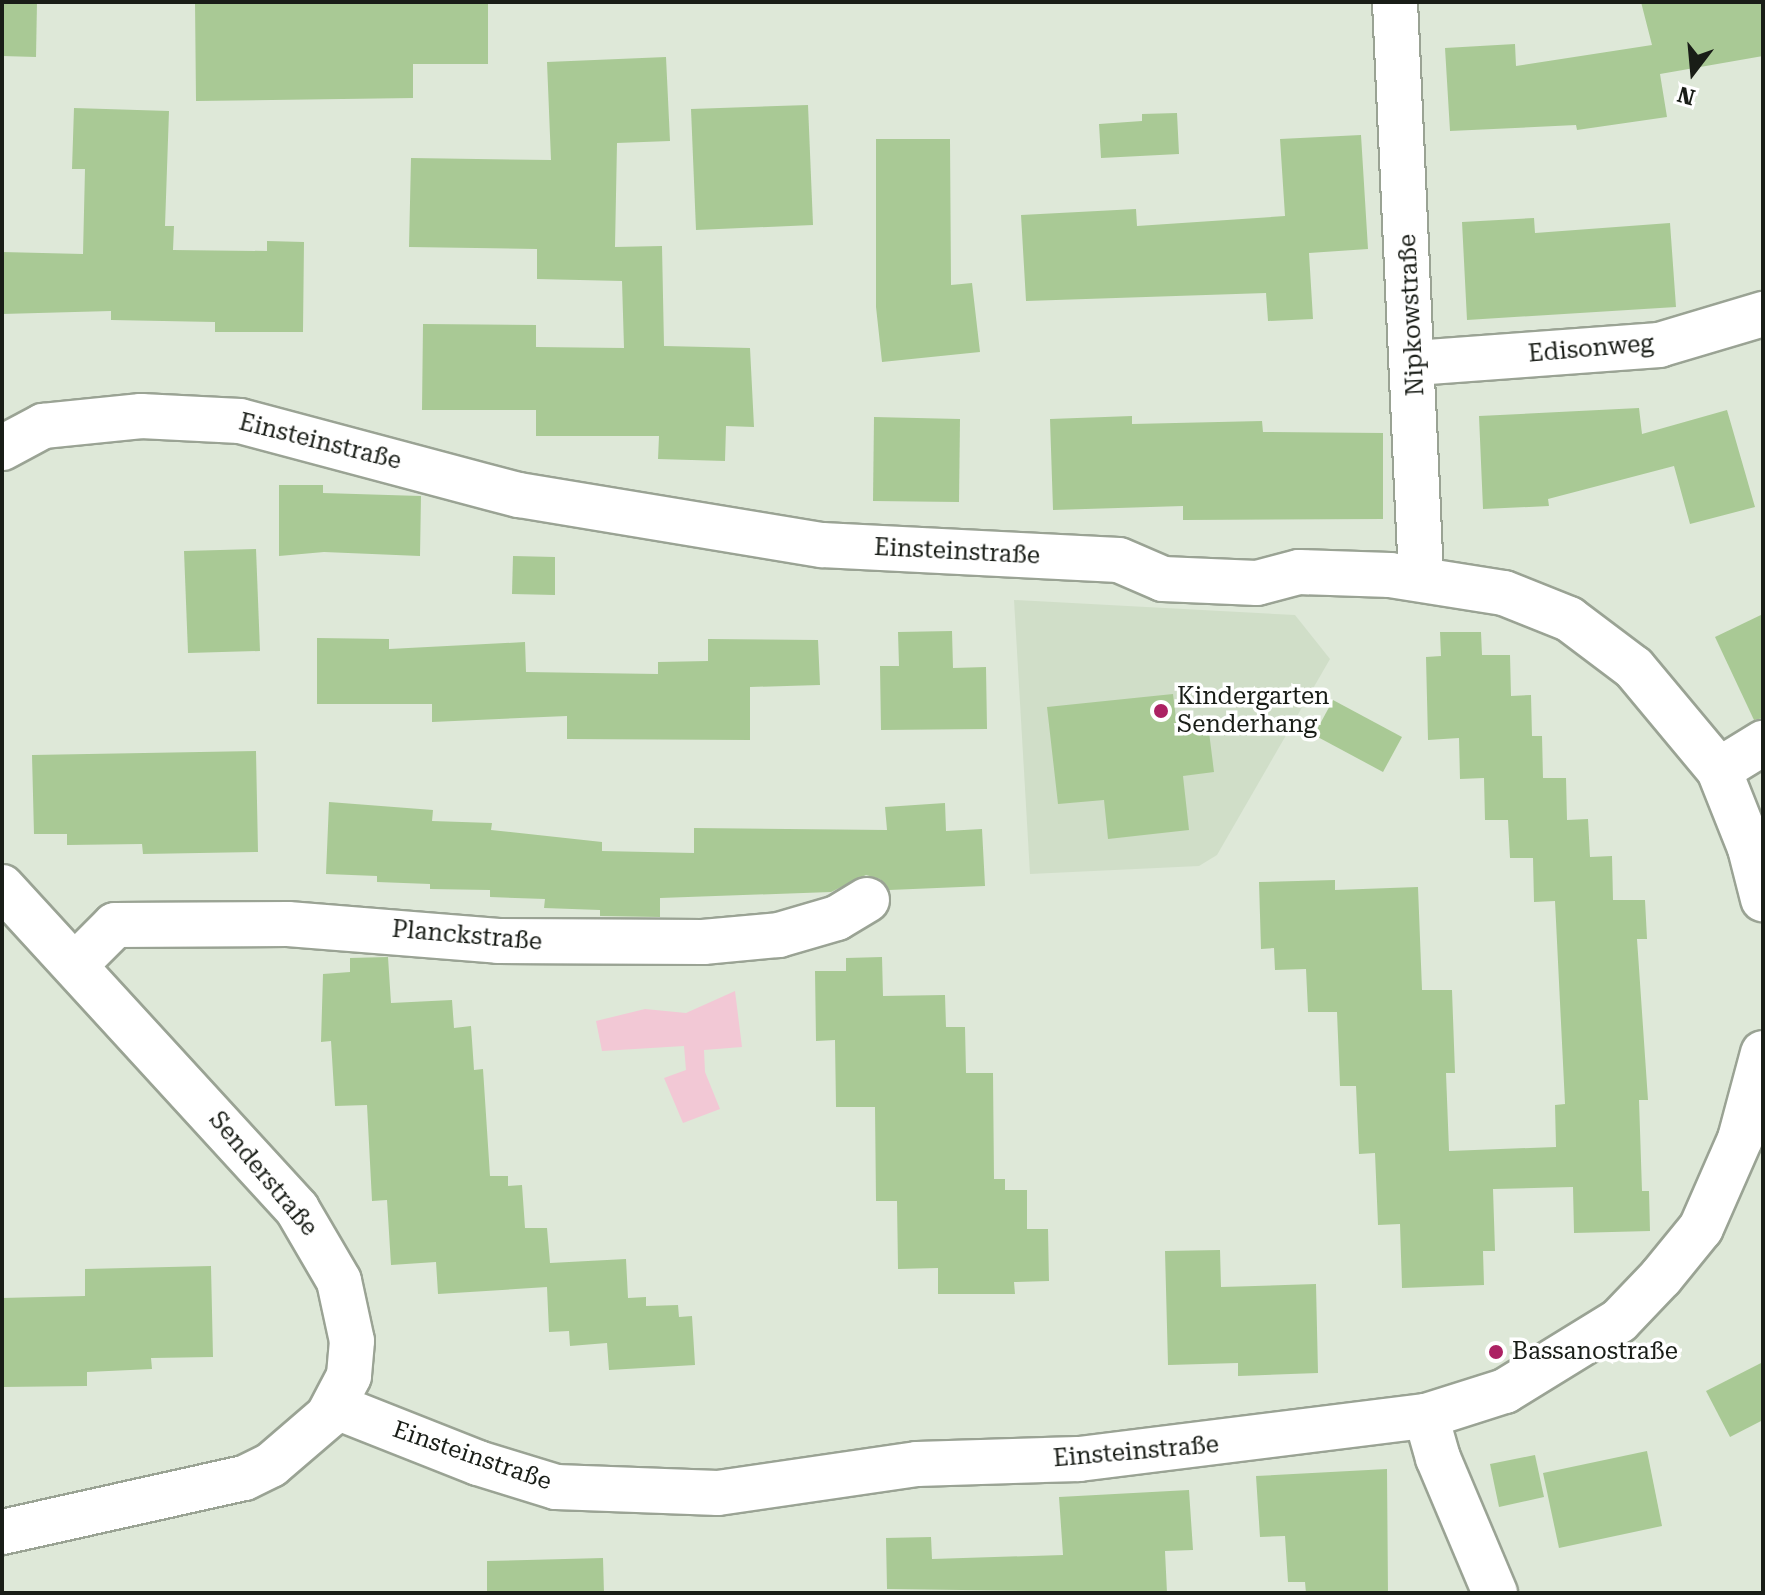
<!DOCTYPE html>
<html>
<head>
<meta charset="utf-8">
<style>
	body { margin:0 }
	#map { position:relative; width:1765px; height:1595px; overflow:hidden; background:#dee8d8; font-family:"Roboto Serif",serif }
	div>[style] { position:absolute }
	.built>* { inset:0; background:#d0dec8 }
	.green>* { inset:0; background:#f2c8d5 }
	.building>* { inset:0; background:#a9c995 }
	.roads { filter:drop-shadow(2px 0 #9aa394) drop-shadow(-2px 0 #9aa394) drop-shadow(0 2px #9aa394) drop-shadow(0 -2px #9aa394) }
	.minor>* { height:44px; margin:-22px; padding:0 22px; transform-origin:22px; border-radius:22px; background:#fff }
	.dots>* { width:22px; height:22px; translate:-50% -50%; box-sizing:border-box; border:4px solid #fff; border-radius:50% }
	span { translate:-50% -50%; white-space:nowrap; text-align:center; line-height:1.15; -webkit-text-stroke:7px #fff; paint-order:stroke }
	.street-label { font-size:24px; color:#191d17 }
	.poi-label { font-size:24px; color:#191d17 }
	.left { translate:0 -50%; text-align:left }
	.frame { position:absolute; inset:0; border:4px solid #191d17; pointer-events:none }
	.north { position:absolute; left:1653px; top:32px; width:80px; height:80px; -webkit-text-stroke:6px #fff; paint-order:stroke; rotate:196deg; font-size:22px; font-weight:700; line-height:32px; text-align:center; color:#191d17 }
	.north::after { content:''; display:block; margin:auto; width:28px; height:36px; background:#191d17; clip-path:polygon(50% 0,100% 100%,50% 72%,0 100%) }
</style>
</head>
<body>
<div id="map">
	<div class="built">
		<div style="clip-path:polygon(1014px 600px,1295px 615px,1330px 659px,1217px 855px,1199px 866px,1030px 874px)"></div>
	</div>
	<div class="green">
		<div style="clip-path:polygon(735px 991px,742px 1047px,704px 1050px,705px 1072px,720px 1109px,683px 1123px,664px 1078px,686px 1070px,684px 1046px,602px 1051px,596px 1021px,645px 1009px,686px 1013px)"></div>
	</div>
	<div class="building">
		<div style="clip-path:polygon(2px 2px,37px 2px,36px 57px,2px 56px)"></div>
		<div style="clip-path:polygon(195px 2px,488px 2px,488px 64px,413px 64px,413px 98px,196px 101px)"></div>
		<div style="clip-path:polygon(1641px 2px,1763px 2px,1763px 56px,1660px 74px,1667px 117px,1577px 130px,1576px 125px,1450px 131px,1445px 48px,1515px 44px,1516px 66px,1652px 45px)"></div>
		<div style="clip-path:polygon(666px 57px,670px 141px,617px 143px,615px 247px,662px 246px,664px 346px,750px 348px,754px 427px,726px 426px,725px 461px,658px 459px,659px 436px,536px 436px,536px 410px,422px 410px,423px 324px,536px 325px,536px 347px,624px 348px,622px 281px,537px 279px,537px 249px,409px 247px,411px 158px,551px 160px,547px 62px)"></div>
		<div style="clip-path:polygon(808px 105px,813px 225px,696px 230px,691px 109px)"></div>
		<div style="clip-path:polygon(74px 108px,169px 111px,165px 226px,174px 226px,173px 250px,267px 251px,267px 241px,304px 242px,303px 332px,215px 332px,215px 322px,111px 320px,111px 311px,2px 314px,2px 252px,83px 254px,85px 169px,72px 169px)"></div>
		<div style="clip-path:polygon(1177px 113px,1179px 154px,1101px 158px,1099px 124px,1142px 121px,1142px 114px)"></div>
		<div style="clip-path:polygon(1361px 135px,1368px 249px,1309px 253px,1313px 319px,1268px 321px,1266px 293px,1026px 301px,1021px 215px,1136px 209px,1137px 226px,1285px 216px,1280px 139px)"></div>
		<div style="clip-path:polygon(876px 139px,950px 139px,951px 285px,972px 283px,980px 352px,882px 362px,876px 307px)"></div>
		<div style="clip-path:polygon(1534px 218px,1535px 233px,1670px 223px,1676px 307px,1467px 320px,1462px 222px)"></div>
		<div style="clip-path:polygon(1639px 408px,1642px 434px,1727px 410px,1755px 507px,1690px 524px,1674px 466px,1548px 499px,1549px 506px,1483px 509px,1479px 416px)"></div>
		<div style="clip-path:polygon(1132px 416px,1132px 424px,1262px 421px,1263px 432px,1383px 433px,1383px 519px,1183px 520px,1183px 506px,1053px 510px,1050px 419px)"></div>
		<div style="clip-path:polygon(874px 417px,960px 419px,959px 502px,873px 501px)"></div>
		<div style="clip-path:polygon(279px 485px,323px 485px,323px 493px,421px 496px,420px 556px,324px 552px,279px 556px)"></div>
		<div style="clip-path:polygon(256px 549px,260px 651px,188px 653px,184px 551px)"></div>
		<div style="clip-path:polygon(513px 556px,555px 557px,555px 595px,512px 594px)"></div>
		<div style="clip-path:polygon(1763px 614px,1763px 718px,1754px 720px,1715px 637px)"></div>
		<div style="clip-path:polygon(952px 631px,953px 668px,986px 667px,987px 729px,881px 730px,880px 666px,899px 666px,898px 632px)"></div>
		<div style="clip-path:polygon(1440px 632px,1481px 632px,1482px 655px,1510px 655px,1511px 696px,1531px 695px,1532px 736px,1542px 736px,1543px 778px,1566px 778px,1567px 820px,1588px 819px,1590px 857px,1612px 856px,1613px 900px,1645px 900px,1647px 939px,1637px 939px,1648px 1100px,1639px 1100px,1642px 1191px,1649px 1191px,1650px 1231px,1574px 1233px,1573px 1187px,1493px 1189px,1495px 1251px,1483px 1251px,1484px 1285px,1402px 1288px,1400px 1224px,1378px 1225px,1375px 1153px,1359px 1154px,1356px 1086px,1340px 1086px,1337px 1012px,1308px 1012px,1306px 969px,1275px 970px,1274px 948px,1261px 949px,1259px 882px,1335px 880px,1335px 890px,1418px 887px,1422px 990px,1452px 990px,1455px 1073px,1446px 1073px,1449px 1151px,1556px 1147px,1555px 1105px,1565px 1104px,1555px 901px,1534px 902px,1533px 858px,1510px 858px,1508px 820px,1485px 820px,1484px 778px,1460px 779px,1459px 738px,1428px 740px,1426px 657px,1441px 656px)"></div>
		<div style="clip-path:polygon(317px 638px,389px 639px,389px 649px,525px 642px,526px 672px,658px 674px,658px 662px,708px 661px,708px 639px,818px 640px,820px 685px,750px 687px,750px 740px,567px 739px,567px 716px,432px 722px,432px 704px,317px 704px)"></div>
		<div style="clip-path:polygon(1173px 694px,1177px 727px,1208px 724px,1214px 772px,1183px 776px,1189px 830px,1108px 839px,1104px 800px,1058px 804px,1047px 707px)"></div>
		<div style="clip-path:polygon(1333px 700px,1402px 737px,1383px 772px,1314px 735px)"></div>
		<div style="clip-path:polygon(256px 751px,258px 852px,143px 854px,142px 844px,67px 845px,67px 834px,34px 834px,32px 755px)"></div>
		<div style="clip-path:polygon(329px 802px,433px 810px,432px 821px,492px 823px,491px 830px,602px 842px,602px 851px,694px 853px,694px 828px,887px 830px,885px 807px,945px 803px,946px 831px,982px 829px,985px 886px,889px 890px,880px 879px,866px 875px,831px 892px,660px 898px,660px 917px,600px 916px,600px 910px,544px 908px,545px 899px,490px 897px,490px 890px,430px 889px,430px 884px,377px 882px,377px 876px,326px 874px)"></div>
		<div style="clip-path:polygon(388px 957px,391px 1003px,452px 1000px,454px 1028px,471px 1026px,474px 1070px,483px 1069px,490px 1176px,508px 1176px,508px 1186px,522px 1185px,525px 1228px,547px 1228px,550px 1263px,626px 1259px,628px 1298px,646px 1297px,646px 1306px,678px 1305px,679px 1317px,692px 1316px,695px 1365px,609px 1370px,607px 1343px,570px 1346px,569px 1331px,549px 1332px,547px 1287px,438px 1294px,436px 1262px,391px 1265px,387px 1200px,372px 1201px,367px 1105px,335px 1106px,331px 1041px,321px 1042px,323px 974px,350px 972px,350px 958px)"></div>
		<div style="clip-path:polygon(882px 957px,883px 996px,945px 995px,946px 1027px,965px 1027px,966px 1073px,993px 1073px,994px 1179px,1005px 1179px,1005px 1190px,1027px 1190px,1027px 1229px,1048px 1229px,1049px 1281px,1014px 1282px,1015px 1294px,938px 1294px,938px 1268px,898px 1269px,897px 1201px,876px 1201px,875px 1107px,836px 1107px,835px 1040px,816px 1041px,815px 971px,846px 971px,846px 958px)"></div>
		<div style="clip-path:polygon(1220px 1250px,1221px 1287px,1316px 1284px,1318px 1373px,1238px 1376px,1238px 1363px,1168px 1365px,1165px 1251px)"></div>
		<div style="clip-path:polygon(211px 1266px,213px 1357px,151px 1358px,152px 1369px,87px 1372px,87px 1386px,2px 1387px,2px 1298px,85px 1296px,85px 1269px)"></div>
		<div style="clip-path:polygon(1763px 1362px,1763px 1420px,1730px 1437px,1706px 1391px)"></div>
		<div style="clip-path:polygon(1647px 1451px,1662px 1526px,1559px 1548px,1543px 1473px)"></div>
		<div style="clip-path:polygon(1535px 1455px,1544px 1497px,1499px 1507px,1490px 1464px)"></div>
		<div style="clip-path:polygon(1387px 1469px,1388px 1593px,1306px 1593px,1305px 1582px,1288px 1582px,1285px 1536px,1260px 1537px,1256px 1476px)"></div>
		<div style="clip-path:polygon(1189px 1490px,1193px 1550px,1165px 1551px,1167px 1593px,887px 1589px,886px 1538px,931px 1537px,932px 1559px,1063px 1555px,1059px 1497px)"></div>
		<div style="clip-path:polygon(603px 1558px,604px 1593px,487px 1593px,487px 1561px)"></div>
	</div>
	<div class="roads">
		<div class="minor">
			<div style="left:1395px;top:2px;width:576px;rotate:87.41deg"></div>
			<div style="left:1415px;top:363px;width:245px;rotate:-4.2deg"></div>
			<div style="left:1659px;top:345px;width:109px;rotate:-16.6deg"></div>
			<div style="left:2px;top:448px;width:47px;rotate:-28.2deg"></div>
			<div style="left:43px;top:426px;width:99px;rotate:-5.8deg"></div>
			<div style="left:141px;top:416px;width:99px;rotate:2.9deg"></div>
			<div style="left:240px;top:421px;width:289px;rotate:14.9deg"></div>
			<div style="left:519px;top:495px;width:307px;rotate:9.4deg"></div>
			<div style="left:822px;top:545px;width:297px;rotate:2.9deg"></div>
			<div style="left:1119px;top:560px;width:48px;rotate:23.4deg"></div>
			<div style="left:1163px;top:579px;width:94px;rotate:2.4deg"></div>
			<div style="left:1257px;top:583px;width:43px;rotate:-14.7deg"></div>
			<div style="left:1299px;top:572px;width:91px;rotate:1.9deg"></div>
			<div style="left:1390px;top:575px;width:115px;rotate:9deg"></div>
			<div style="left:1504px;top:593px;width:70px;rotate:21.8deg"></div>
			<div style="left:1569px;top:619px;width:81px;rotate:37deg"></div>
			<div style="left:1634px;top:668px;width:133px;rotate:50.2deg"></div>
			<div style="left:1719px;top:770px;width:84px;rotate:68.3deg"></div>
			<div style="left:1750px;top:848px;width:53px;rotate:75.7deg"></div>
			<div style="left:1719px;top:770px;width:52px;rotate:-31.5deg"></div>
			<div style="left:2px;top:887px;width:437px;rotate:47.5deg"></div>
			<div style="left:297px;top:1209px;width:83px;rotate:59.7deg"></div>
			<div style="left:339px;top:1281px;width:61px;rotate:77.8deg"></div>
			<div style="left:352px;top:1341px;width:35px;rotate:95deg"></div>
			<div style="left:349px;top:1376px;width:45px;rotate:117.7deg"></div>
			<div style="left:328px;top:1416px;width:75px;rotate:139.3deg"></div>
			<div style="left:271px;top:1465px;width:30px;rotate:154deg"></div>
			<div style="left:244px;top:1478px;width:248px;rotate:167.4deg"></div>
			<div style="left:76px;top:964px;width:55px;rotate:-45deg"></div>
			<div style="left:115px;top:925px;width:173px;rotate:-0.3deg"></div>
			<div style="left:288px;top:924px;width:211px;rotate:4.6deg"></div>
			<div style="left:498px;top:941px;width:205px;rotate:0.3deg"></div>
			<div style="left:703px;top:942px;width:76px;rotate:-5.3deg"></div>
			<div style="left:779px;top:935px;width:60px;rotate:-16.3deg"></div>
			<div style="left:837px;top:918px;width:35px;rotate:-31deg"></div>
			<div style="left:334px;top:1406px;width:155px;rotate:21.6deg"></div>
			<div style="left:478px;top:1463px;width:82px;rotate:17.1deg"></div>
			<div style="left:556px;top:1487px;width:162px;rotate:2.1deg"></div>
			<div style="left:718px;top:1493px;width:201px;rotate:-8.3deg"></div>
			<div style="left:917px;top:1464px;width:162px;rotate:-1.8deg"></div>
			<div style="left:1079px;top:1459px;width:350px;rotate:-7.1deg"></div>
			<div style="left:1426px;top:1416px;width:83px;rotate:-17.6deg"></div>
			<div style="left:1505px;top:1391px;width:134px;rotate:-31.6deg"></div>
			<div style="left:1619px;top:1321px;width:61px;rotate:-46.3deg"></div>
			<div style="left:1661px;top:1277px;width:63px;rotate:-50.8deg"></div>
			<div style="left:1701px;top:1228px;width:97px;rotate:-66.3deg"></div>
			<div style="left:1740px;top:1139px;width:89px;rotate:-75deg"></div>
			<div style="left:1426px;top:1416px;width:44px;rotate:74.1deg"></div>
			<div style="left:1438px;top:1458px;width:147px;rotate:67.1deg"></div>
		</div>
	</div>
	<div class="dots">
		<div style="left:1161px;top:711px;background:#ac2263"></div>
		<div style="left:1496px;top:1352px;background:#ac2263"></div>
	</div>
	<div class="street-label">
		<span style="left:1412px;top:315px;rotate:-93deg">Nipkowstraße</span>
		<span style="left:1591px;top:349px;rotate:-5deg">Edisonweg</span>
		<span style="left:320px;top:442px;rotate:14deg">Einsteinstraße</span>
		<span style="left:957px;top:552px;rotate:3deg">Einsteinstraße</span>
		<span style="left:467px;top:936px;rotate:5deg">Planckstraße</span>
		<span style="left:263px;top:1174px;rotate:50deg">Senderstraße</span>
		<span style="left:1136px;top:1452px;rotate:-5deg">Einsteinstraße</span>
		<span style="left:472px;top:1456px;rotate:19deg">Einsteinstraße</span>
	</div>
	<div class="poi-label">
		<span class="left" style="left:1177px;top:711px">Kindergarten<br>Senderhang</span>
		<span class="left" style="left:1512px;top:1352px">Bassanostraße</span>
	</div>
	<div class="frame"></div>
	<div class="north">N</div>
</div>
</body>
</html>
